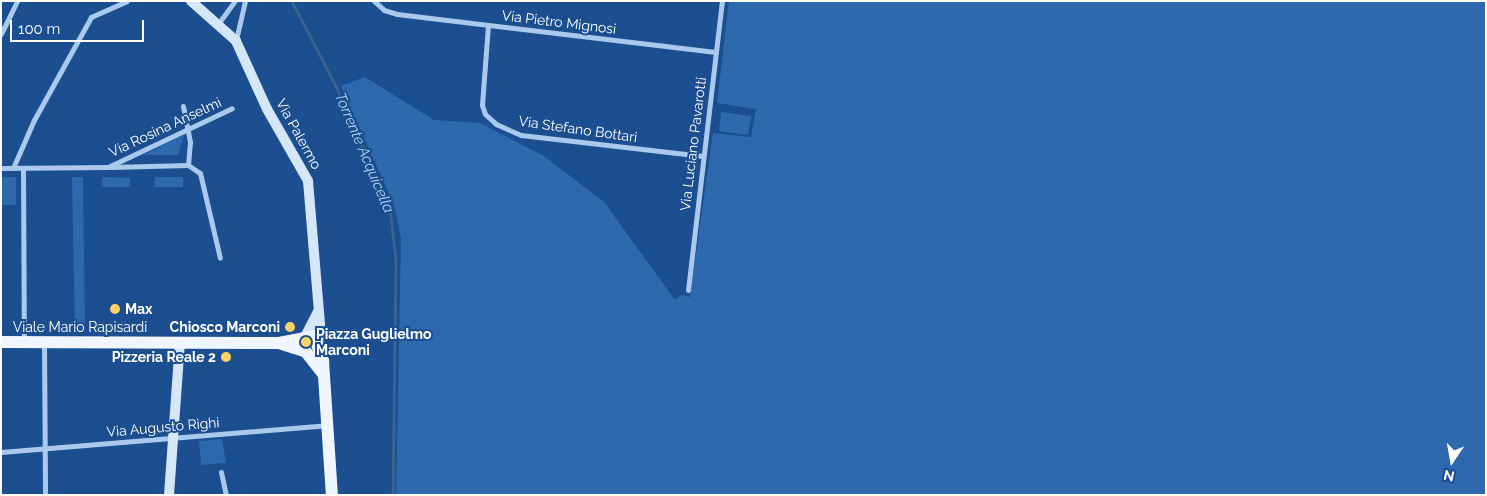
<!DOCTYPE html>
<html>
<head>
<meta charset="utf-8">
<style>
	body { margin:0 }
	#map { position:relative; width:1487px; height:496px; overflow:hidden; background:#1b4f8f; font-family:Raleway,sans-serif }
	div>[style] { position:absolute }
	.green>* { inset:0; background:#2e69ad }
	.stream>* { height:2.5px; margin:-1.25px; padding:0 1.25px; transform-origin:1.25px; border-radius:1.25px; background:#3c6290 }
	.street>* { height:5px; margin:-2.5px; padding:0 2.5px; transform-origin:2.5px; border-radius:2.5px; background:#a9c9ee }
	.secondary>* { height:10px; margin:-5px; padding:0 5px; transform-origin:5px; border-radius:5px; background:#d6e6fa }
	.primary>* { height:12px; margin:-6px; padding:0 6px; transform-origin:6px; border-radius:6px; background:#f0f6ff }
	.dots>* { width:14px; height:14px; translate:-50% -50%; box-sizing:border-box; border:2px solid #1b4f8f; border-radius:50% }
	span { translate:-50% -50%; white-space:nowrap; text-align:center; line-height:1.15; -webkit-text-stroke:4px #1b4f8f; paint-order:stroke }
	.street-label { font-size:14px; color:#fff }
	.poi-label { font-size:14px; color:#fff; font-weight:700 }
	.left { translate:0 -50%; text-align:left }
	.right { translate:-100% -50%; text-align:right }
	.water-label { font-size:15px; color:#b5d3f5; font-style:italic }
	.frame { position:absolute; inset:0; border:2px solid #fff; pointer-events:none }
	.north { position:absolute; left:1427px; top:436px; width:50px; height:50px; -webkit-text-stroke:4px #1b4f8f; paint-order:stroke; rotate:192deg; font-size:14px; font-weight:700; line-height:20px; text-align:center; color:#fff }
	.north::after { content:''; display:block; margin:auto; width:18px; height:22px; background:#fff; clip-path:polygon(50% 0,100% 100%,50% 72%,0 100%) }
	.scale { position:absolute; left:10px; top:20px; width:134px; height:22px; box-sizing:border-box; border:2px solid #fff; border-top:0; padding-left:6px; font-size:15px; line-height:18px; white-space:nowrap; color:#fff; -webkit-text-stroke:4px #1b4f8f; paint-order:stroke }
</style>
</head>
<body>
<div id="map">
	<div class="green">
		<div style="clip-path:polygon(729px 1px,1486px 1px,1486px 495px,396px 495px,401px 238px,394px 205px,341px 86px,365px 77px,434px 120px,480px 123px,544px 156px,604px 202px,675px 300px,681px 295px,690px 297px,713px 133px,751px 137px,756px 109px,717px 103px)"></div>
		<div style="clip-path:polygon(721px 112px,751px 116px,748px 135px,719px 131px)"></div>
		<div style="clip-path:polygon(184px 135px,178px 155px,143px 155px)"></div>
		<div style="clip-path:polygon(1px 177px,16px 177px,16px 205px,1px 205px)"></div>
		<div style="clip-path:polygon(72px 177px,83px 177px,85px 331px,75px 331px)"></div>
		<div style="clip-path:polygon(102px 177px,130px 178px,130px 187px,102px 187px)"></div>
		<div style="clip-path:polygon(155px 177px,183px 177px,183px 187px,154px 187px)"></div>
		<div style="clip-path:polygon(101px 322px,129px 322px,129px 331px,101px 331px)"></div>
		<div style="clip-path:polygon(222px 439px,226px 463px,201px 465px,199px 441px)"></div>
	</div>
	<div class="stream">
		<div style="left:292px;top:1px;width:91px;rotate:62.6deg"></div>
		<div style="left:334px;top:82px;width:138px;rotate:66deg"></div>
		<div style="left:390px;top:208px;width:53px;rotate:83.5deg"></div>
		<div style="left:396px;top:261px;width:234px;rotate:90.7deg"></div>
	</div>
	<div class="street">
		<div style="left:374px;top:1px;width:13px;rotate:42deg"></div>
		<div style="left:384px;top:10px;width:14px;rotate:17deg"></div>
		<div style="left:397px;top:14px;width:321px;rotate:6.8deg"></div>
		<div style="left:218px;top:24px;width:29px;rotate:-54deg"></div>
		<div style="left:488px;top:25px;width:80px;rotate:94.3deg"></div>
		<div style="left:482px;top:105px;width:9px;rotate:72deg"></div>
		<div style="left:485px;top:114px;width:15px;rotate:42deg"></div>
		<div style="left:496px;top:124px;width:27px;rotate:24deg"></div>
		<div style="left:521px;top:135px;width:183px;rotate:6.6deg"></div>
		<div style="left:1px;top:34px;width:37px;rotate:-64deg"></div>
		<div style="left:236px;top:40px;width:40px;rotate:-77deg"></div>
		<div style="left:183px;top:106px;width:37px;rotate:79deg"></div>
		<div style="left:190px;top:142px;width:23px;rotate:95deg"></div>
		<div style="left:111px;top:167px;width:77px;rotate:-1.5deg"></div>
		<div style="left:188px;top:165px;width:14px;rotate:34deg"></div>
		<div style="left:200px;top:173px;width:87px;rotate:76.8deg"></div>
		<div style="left:1px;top:168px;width:107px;rotate:-0.5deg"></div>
		<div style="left:108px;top:167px;width:137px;rotate:-25.4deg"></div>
		<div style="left:13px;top:168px;width:52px;rotate:-66.4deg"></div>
		<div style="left:34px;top:120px;width:118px;rotate:-61deg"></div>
		<div style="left:91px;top:17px;width:39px;rotate:-24deg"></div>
		<div style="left:23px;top:168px;width:174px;rotate:89.7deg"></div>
		<div style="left:688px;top:290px;width:291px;rotate:-83.3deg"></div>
		<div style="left:44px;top:343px;width:152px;rotate:89.6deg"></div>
		<div style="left:1px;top:452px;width:326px;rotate:-4.7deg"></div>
		<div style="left:221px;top:472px;width:24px;rotate:78deg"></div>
	</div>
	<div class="secondary">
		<div style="left:191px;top:1px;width:60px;rotate:41.6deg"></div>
		<div style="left:236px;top:41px;width:75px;rotate:65.5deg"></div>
		<div style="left:267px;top:109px;width:83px;rotate:60.3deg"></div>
		<div style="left:308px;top:181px;width:144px;rotate:85.2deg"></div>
		<div style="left:320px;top:325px;width:18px;rotate:96deg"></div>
		<div style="left:306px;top:335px;width:27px;rotate:-63deg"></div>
		<div style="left:169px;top:495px;width:152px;rotate:-85.9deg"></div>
	</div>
	<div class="primary">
		<div style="left:1px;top:342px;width:278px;rotate:0.2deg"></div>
		<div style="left:279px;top:343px;width:36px;rotate:-11deg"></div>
		<div style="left:314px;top:336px;width:27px;rotate:70deg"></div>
		<div style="left:323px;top:361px;width:134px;rotate:86.2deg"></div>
		<div style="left:279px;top:343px;width:28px;rotate:18deg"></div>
		<div style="left:306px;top:352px;width:28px;rotate:52deg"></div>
	</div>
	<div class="dots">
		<div style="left:115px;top:309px;background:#ffd166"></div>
		<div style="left:290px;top:327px;background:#ffd166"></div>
		<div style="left:306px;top:342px;background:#ffd166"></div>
		<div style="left:226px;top:357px;background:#ffd166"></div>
	</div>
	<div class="street-label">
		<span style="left:559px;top:22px;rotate:7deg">Via Pietro Mignosi</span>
		<span style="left:165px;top:127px;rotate:-25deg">Via Rosina Anselmi</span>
		<span style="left:578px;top:129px;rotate:8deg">Via Stefano Bottari</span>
		<span style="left:299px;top:134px;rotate:61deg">Via Palermo</span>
		<span style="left:693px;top:144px;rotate:-83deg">Via Luciano Pavarotti</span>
		<span style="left:80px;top:327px">Viale Mario Rapisardi</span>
		<span style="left:163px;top:427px;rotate:-5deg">Via Augusto Righi</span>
	</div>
	<div class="poi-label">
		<span class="left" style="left:125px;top:309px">Max</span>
		<span class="right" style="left:280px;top:327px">Chiosco Marconi</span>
		<span class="left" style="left:316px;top:342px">Piazza Guglielmo<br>Marconi</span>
		<span class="right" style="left:216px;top:357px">Pizzeria Reale 2</span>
	</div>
	<div class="water-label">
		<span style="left:364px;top:153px;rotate:67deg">Torrente Acquicella</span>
	</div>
	<div class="frame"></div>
	<div class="north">N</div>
	<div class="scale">100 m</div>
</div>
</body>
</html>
